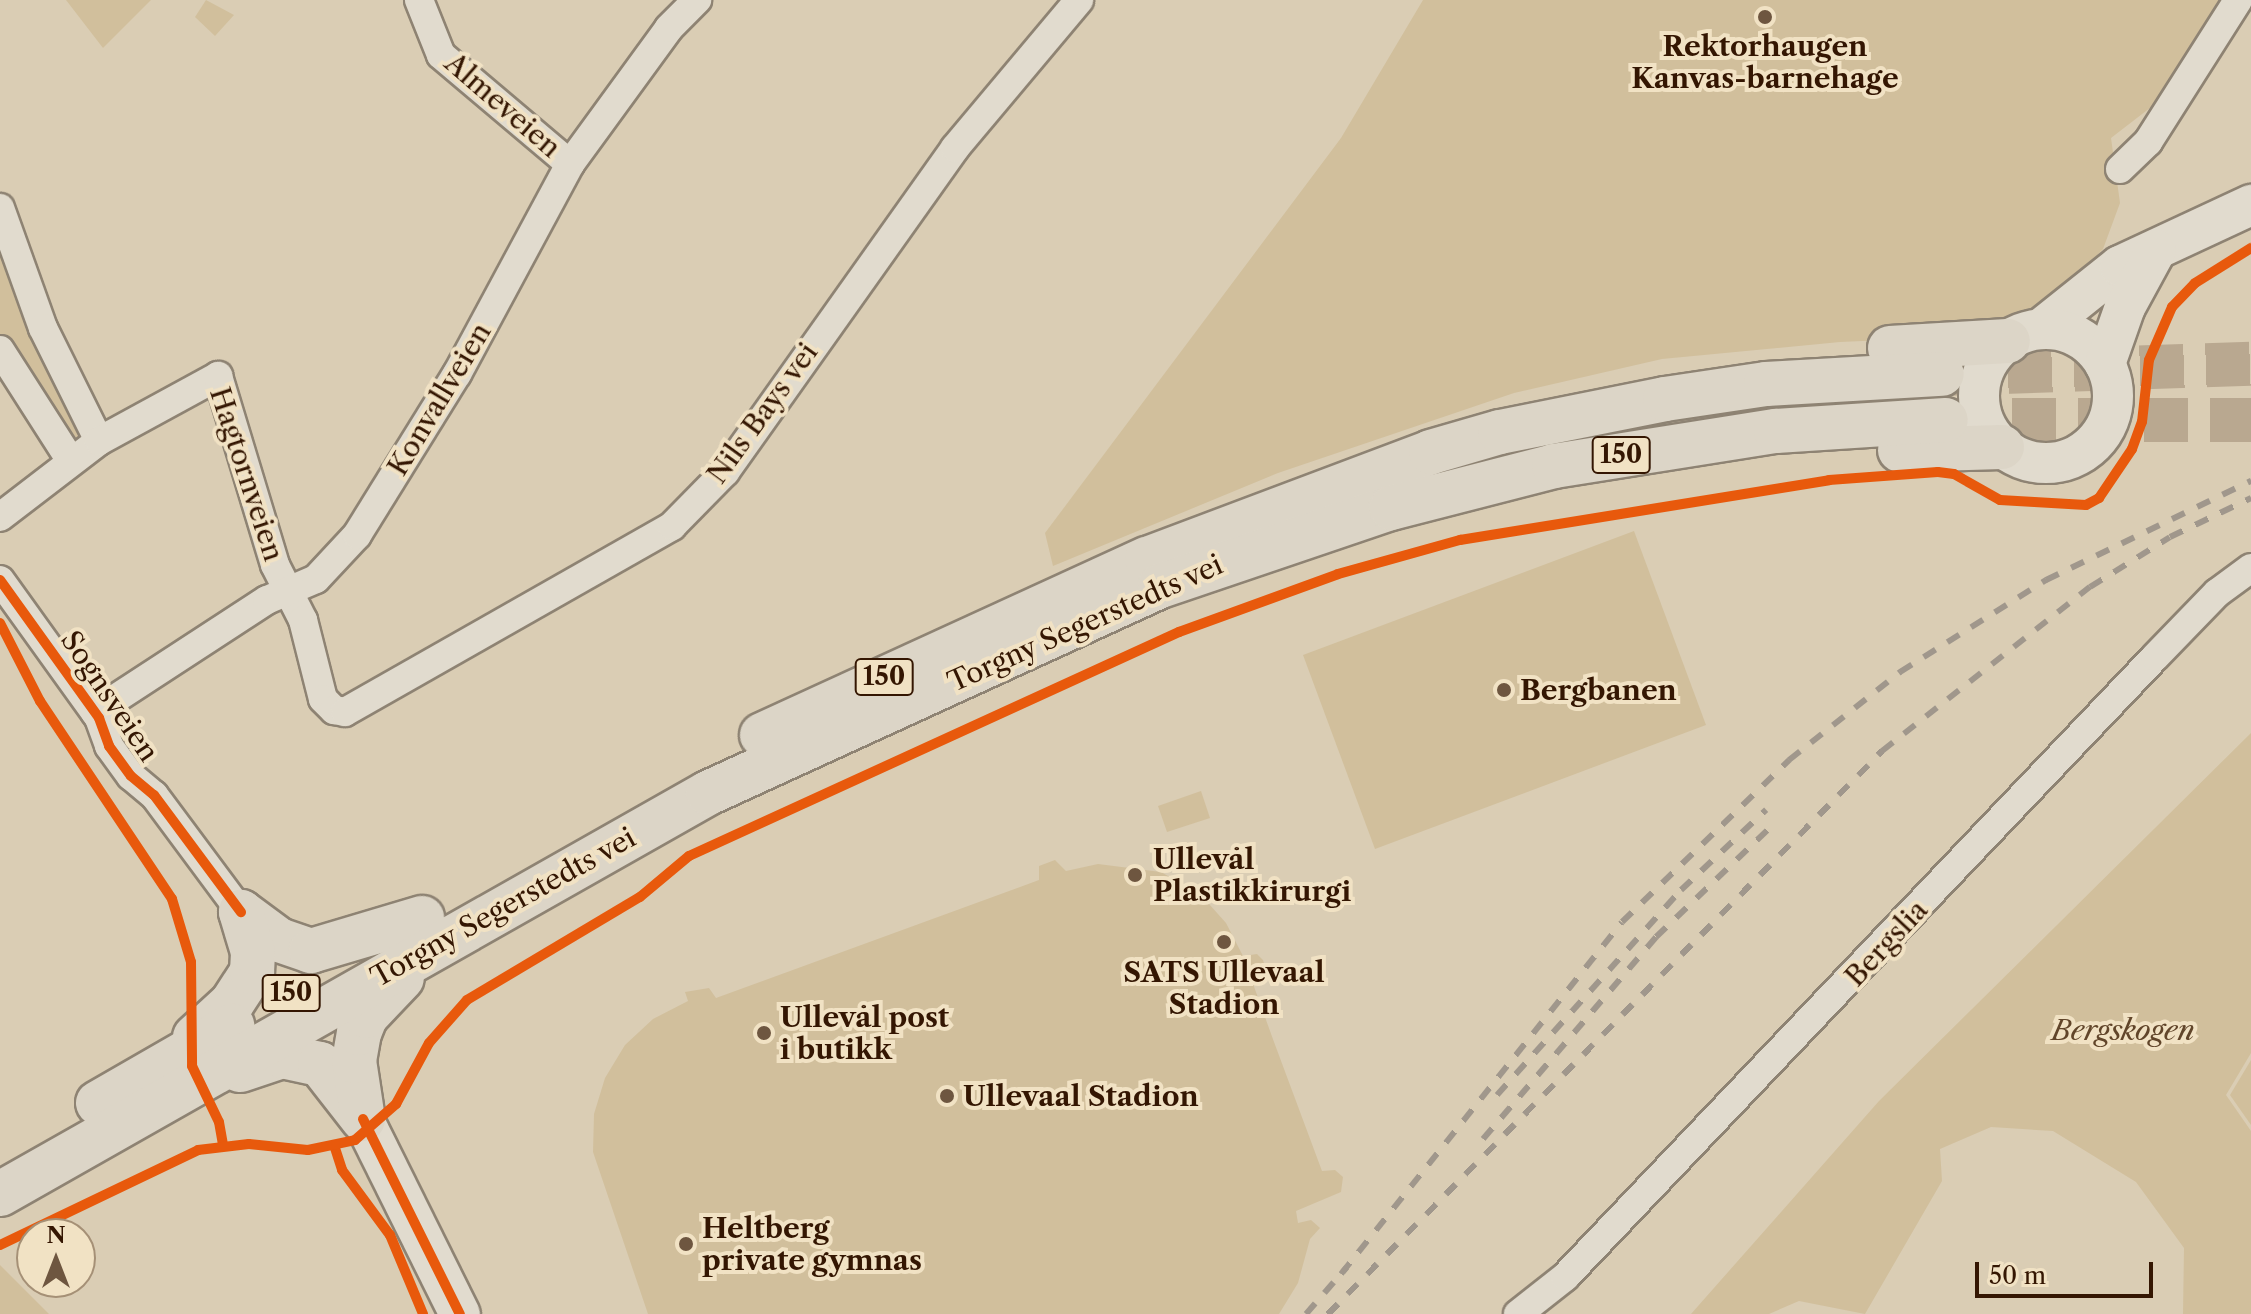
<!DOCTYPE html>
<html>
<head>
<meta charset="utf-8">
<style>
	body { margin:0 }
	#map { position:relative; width:2251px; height:1314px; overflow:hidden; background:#dacdb4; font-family:"Libre Caslon Text",serif }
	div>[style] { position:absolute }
	.green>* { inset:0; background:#d1bf9c }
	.trunk-tunnel>* { height:44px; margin-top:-22px; transform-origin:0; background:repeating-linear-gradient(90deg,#b9a890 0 44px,transparent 0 66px) }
	.roads { filter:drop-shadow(2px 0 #8e8373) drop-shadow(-2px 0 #8e8373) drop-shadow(0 2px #8e8373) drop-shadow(0 -2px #8e8373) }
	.minor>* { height:28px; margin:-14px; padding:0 14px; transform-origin:14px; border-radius:14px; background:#e1dbce }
	.secondary>* { height:40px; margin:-20px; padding:0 20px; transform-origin:20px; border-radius:20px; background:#e1dbce }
	.secondary>.ring { margin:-20px; padding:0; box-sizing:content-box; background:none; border:40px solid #e1dbce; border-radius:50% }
	.trunk>* { height:44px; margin:-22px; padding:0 22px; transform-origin:22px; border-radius:22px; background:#dcd5c7 }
	.rail>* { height:6px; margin-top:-3px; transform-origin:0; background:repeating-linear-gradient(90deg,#a0978c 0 14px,transparent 0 28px) }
	.cycleway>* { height:10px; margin:-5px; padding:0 5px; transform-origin:5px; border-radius:5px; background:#e8590c }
	.dots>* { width:22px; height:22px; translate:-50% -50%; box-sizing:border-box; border:4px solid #f1e2c4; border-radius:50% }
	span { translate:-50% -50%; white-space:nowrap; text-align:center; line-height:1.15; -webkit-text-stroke:8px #f1e2c4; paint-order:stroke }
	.shield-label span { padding:2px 6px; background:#f1e2c4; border:2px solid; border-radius:6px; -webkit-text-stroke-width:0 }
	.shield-label { font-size:26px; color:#341602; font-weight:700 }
	.poi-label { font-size:28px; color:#341602; font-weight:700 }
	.left { translate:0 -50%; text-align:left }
	.street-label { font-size:28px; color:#341602 }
	.park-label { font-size:28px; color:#61452a; font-style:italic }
	.north { position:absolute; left:16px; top:1218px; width:80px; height:80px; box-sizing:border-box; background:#f1e2c4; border:2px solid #a59076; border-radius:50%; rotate:0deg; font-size:22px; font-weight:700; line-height:32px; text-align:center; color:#341602 }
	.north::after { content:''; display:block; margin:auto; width:28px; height:36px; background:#6e5640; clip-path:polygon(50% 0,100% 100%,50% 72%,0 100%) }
	.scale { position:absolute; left:1975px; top:1262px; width:178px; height:36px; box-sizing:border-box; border:4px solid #341602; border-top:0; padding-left:10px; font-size:24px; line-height:28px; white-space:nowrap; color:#341602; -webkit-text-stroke:6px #f1e2c4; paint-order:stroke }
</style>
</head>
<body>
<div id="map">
	<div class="green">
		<div style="clip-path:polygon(66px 0,151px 0,103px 48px)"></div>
		<div style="clip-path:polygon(206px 0,234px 15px,215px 36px,195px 17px)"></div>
		<div style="clip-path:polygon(1423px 0,2247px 0,2203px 67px,2111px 138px,2120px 203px,2103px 249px,2053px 304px,1978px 336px,1840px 342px,1662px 359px,1514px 393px,1278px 473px,1053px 566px,1045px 533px,1341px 138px)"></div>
		<div style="clip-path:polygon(0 208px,99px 441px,71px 461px,0 350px)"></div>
		<div style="clip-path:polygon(1634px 531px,1706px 725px,1375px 849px,1303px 655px)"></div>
		<div style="clip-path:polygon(2251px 733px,2251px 1053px,2226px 1095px,2251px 1131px,2251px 1314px,2183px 1314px,2184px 1248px,2136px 1182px,2053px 1131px,1991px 1127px,1940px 1149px,1942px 1181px,1865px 1314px,1799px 1301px,1769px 1314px,1691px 1314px,1879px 1101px)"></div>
		<div style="clip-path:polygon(1201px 791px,1210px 818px,1167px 832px,1158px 806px)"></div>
		<div style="clip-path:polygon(1055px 860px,1066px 871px,1098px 864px,1161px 872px,1201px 895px,1226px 923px,1243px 956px,1257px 954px,1263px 960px,1265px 967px,1252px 981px,1274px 1042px,1322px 1171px,1335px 1170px,1343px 1177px,1341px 1192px,1296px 1211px,1298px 1223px,1311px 1220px,1320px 1228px,1310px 1239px,1298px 1283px,1279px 1314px,648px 1314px,593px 1152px,594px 1114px,605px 1078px,625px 1045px,653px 1019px,688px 1001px,685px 992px,709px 988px,716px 998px,1039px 880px,1039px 866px)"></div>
		<div style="clip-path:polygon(2251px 1060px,2251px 1125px,2230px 1095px)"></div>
		<div style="clip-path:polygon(0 1265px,49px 1314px,0 1314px)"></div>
	</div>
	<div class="trunk-tunnel">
		<div style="left:1942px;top:374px;width:309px;rotate:-1.9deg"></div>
		<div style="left:1946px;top:420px;width:305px"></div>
	</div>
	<div class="roads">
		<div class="minor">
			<div style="left:419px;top:0;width:59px;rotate:68.2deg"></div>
			<div style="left:441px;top:55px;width:169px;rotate:40.2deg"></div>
			<div style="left:2120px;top:169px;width:39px;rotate:-44deg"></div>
			<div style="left:2148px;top:142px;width:168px;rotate:-57.6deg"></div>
			<div style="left:0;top:208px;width:127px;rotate:70.3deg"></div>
			<div style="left:43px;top:328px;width:126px;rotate:63.6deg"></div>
			<div style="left:0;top:350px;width:132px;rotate:57.4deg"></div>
			<div style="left:0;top:517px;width:125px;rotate:-37.5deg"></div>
			<div style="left:99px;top:441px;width:136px;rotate:-28.6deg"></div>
			<div style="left:218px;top:376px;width:197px;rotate:73.2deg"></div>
			<div style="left:275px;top:565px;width:62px;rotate:63deg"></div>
			<div style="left:303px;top:620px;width:81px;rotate:75.8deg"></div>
			<div style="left:323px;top:699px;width:16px;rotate:45deg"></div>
			<div style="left:334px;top:710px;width:11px;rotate:10deg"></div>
			<div style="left:345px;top:712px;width:376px;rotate:-29.6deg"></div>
			<div style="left:672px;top:526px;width:76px;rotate:-45.5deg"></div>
			<div style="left:725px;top:472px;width:397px;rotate:-54.6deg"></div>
			<div style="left:955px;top:148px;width:193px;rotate:-50deg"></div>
			<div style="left:0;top:580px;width:170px;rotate:54.3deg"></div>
			<div style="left:99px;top:718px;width:30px;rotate:70deg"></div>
			<div style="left:109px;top:746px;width:37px;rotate:54deg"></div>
			<div style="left:131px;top:776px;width:30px;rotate:40deg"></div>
			<div style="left:154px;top:795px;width:146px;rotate:53.4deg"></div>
			<div style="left:95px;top:712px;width:205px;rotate:-33.1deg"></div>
			<div style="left:267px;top:600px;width:53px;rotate:-23.2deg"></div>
			<div style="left:316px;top:579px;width:60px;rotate:-47deg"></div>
			<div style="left:357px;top:535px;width:190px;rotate:-58.2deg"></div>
			<div style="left:457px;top:374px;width:238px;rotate:-61.7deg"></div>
			<div style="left:570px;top:164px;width:168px;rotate:-53.9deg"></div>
			<div style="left:669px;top:28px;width:40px;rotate:-45deg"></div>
			<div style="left:1518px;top:1314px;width:60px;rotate:-38.2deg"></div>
			<div style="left:1565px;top:1277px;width:856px;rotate:-46.42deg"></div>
			<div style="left:2155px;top:657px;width:89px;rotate:-45.9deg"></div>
			<div style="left:2217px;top:593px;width:42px;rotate:-36.3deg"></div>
		</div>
		<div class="secondary">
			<div style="left:2041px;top:329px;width:101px;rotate:-38.6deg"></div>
			<div style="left:2120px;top:266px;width:145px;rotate:-25deg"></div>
			<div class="ring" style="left:1979px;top:329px;width:94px;height:94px"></div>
			<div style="left:2105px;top:364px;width:60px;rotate:-70.7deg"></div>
			<div style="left:2125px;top:307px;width:65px;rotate:-61.5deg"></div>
			<div style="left:363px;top:1119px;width:218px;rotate:63.6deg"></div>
		</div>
		<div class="trunk">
			<div style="left:1890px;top:348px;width:118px;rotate:-3.4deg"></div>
			<div style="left:1900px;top:450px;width:102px;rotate:-1.7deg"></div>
			<div style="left:762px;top:735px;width:423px;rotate:-24.6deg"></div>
			<div style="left:1147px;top:559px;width:303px;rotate:-20.6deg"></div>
			<div style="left:1431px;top:452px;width:72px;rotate:-16.2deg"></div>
			<div style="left:1500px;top:432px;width:168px;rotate:-11.3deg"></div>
			<div style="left:1665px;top:399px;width:102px;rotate:-8.4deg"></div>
			<div style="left:1766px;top:384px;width:176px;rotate:-3.3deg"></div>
			<div style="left:241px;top:912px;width:47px;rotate:36.4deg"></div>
			<div style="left:279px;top:940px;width:34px;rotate:19deg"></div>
			<div style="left:311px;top:951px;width:116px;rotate:-16.6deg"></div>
			<div style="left:195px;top:1037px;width:50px;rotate:-42.6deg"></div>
			<div style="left:232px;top:1003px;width:37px;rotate:-57deg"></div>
			<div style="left:252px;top:972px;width:20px;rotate:-87deg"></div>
			<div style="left:253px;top:952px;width:42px;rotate:-106.7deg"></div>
			<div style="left:240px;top:1070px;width:44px;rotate:-18.4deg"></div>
			<div style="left:282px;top:1056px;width:39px;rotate:12deg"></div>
			<div style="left:320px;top:1064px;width:70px;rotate:52deg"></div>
			<div style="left:98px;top:1103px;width:155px;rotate:-29.9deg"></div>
			<div style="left:362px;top:1113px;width:53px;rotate:-98.7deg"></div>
			<div style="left:354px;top:1061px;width:28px;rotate:-80deg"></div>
			<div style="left:359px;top:1033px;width:18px;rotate:-68deg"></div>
			<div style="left:366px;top:1016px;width:52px;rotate:-46.5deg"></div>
			<div style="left:0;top:1194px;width:814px;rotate:-29.53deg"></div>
			<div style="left:708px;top:793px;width:497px;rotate:-24.6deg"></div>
			<div style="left:1160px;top:586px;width:244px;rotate:-18.7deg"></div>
			<div style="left:1391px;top:508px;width:168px;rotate:-14.4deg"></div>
			<div style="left:1554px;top:466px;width:225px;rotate:-9deg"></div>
			<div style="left:1776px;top:431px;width:170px;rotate:-3.7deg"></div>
		</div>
	</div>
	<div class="rail">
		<div style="left:1497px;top:1095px;width:275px;rotate:-48.1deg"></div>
		<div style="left:1681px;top:890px;width:117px;rotate:-43.3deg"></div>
		<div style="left:1483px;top:1139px;width:266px;rotate:-49.4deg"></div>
		<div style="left:1656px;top:937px;width:163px;rotate:-43.8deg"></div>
		<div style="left:1341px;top:1274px;width:450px;rotate:-51.4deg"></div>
		<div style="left:1622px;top:922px;width:233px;rotate:-44.1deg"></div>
		<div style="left:1789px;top:760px;width:142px;rotate:-38.4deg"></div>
		<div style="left:1900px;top:672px;width:173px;rotate:-32.2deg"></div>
		<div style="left:2046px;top:580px;width:228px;rotate:-25.8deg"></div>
		<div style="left:1306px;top:1314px;width:62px;rotate:-48.9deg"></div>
		<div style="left:1328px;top:1314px;width:790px;rotate:-45.46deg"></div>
		<div style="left:1882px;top:751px;width:265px;rotate:-38.3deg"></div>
		<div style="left:2090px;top:587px;width:94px;rotate:-32deg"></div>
		<div style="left:2170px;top:537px;width:90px;rotate:-25.7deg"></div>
	</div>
	<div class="cycleway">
		<div style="left:0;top:580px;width:170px;rotate:54.3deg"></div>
		<div style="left:99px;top:718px;width:30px;rotate:70deg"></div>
		<div style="left:109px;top:746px;width:37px;rotate:54deg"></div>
		<div style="left:131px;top:776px;width:30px;rotate:40deg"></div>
		<div style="left:154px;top:795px;width:146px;rotate:53.4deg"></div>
		<div style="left:0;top:623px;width:88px;rotate:62.9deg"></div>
		<div style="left:40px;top:701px;width:238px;rotate:56.3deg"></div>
		<div style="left:172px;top:899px;width:66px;rotate:73.2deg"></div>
		<div style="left:191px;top:962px;width:104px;rotate:89.4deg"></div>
		<div style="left:192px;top:1066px;width:62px;rotate:64.3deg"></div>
		<div style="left:219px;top:1122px;width:23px;rotate:80deg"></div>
		<div style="left:363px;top:1119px;width:218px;rotate:63.6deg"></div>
		<div style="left:335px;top:1148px;width:23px;rotate:72deg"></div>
		<div style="left:342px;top:1170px;width:81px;rotate:53.6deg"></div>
		<div style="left:390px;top:1235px;width:86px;rotate:67.3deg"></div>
		<div style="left:0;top:1245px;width:220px;rotate:-25.6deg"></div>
		<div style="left:198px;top:1150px;width:51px;rotate:-6.7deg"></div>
		<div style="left:249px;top:1144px;width:59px;rotate:5.8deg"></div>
		<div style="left:308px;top:1150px;width:48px;rotate:-12deg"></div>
		<div style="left:355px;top:1140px;width:55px;rotate:-41.3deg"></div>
		<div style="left:396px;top:1104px;width:69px;rotate:-61.6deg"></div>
		<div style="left:429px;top:1043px;width:57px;rotate:-48.5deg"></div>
		<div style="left:467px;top:1000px;width:201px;rotate:-30.8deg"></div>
		<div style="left:640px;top:897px;width:64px;rotate:-39.9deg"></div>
		<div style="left:689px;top:856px;width:539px;rotate:-24.57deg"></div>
		<div style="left:1179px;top:632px;width:169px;rotate:-20deg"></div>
		<div style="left:1338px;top:574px;width:127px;rotate:-15.6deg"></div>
		<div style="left:1460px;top:540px;width:374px;rotate:-9.2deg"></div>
		<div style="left:1829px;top:480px;width:109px;rotate:-4.2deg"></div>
		<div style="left:1938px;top:472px;width:16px;rotate:7deg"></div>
		<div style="left:1954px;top:474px;width:53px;rotate:29.5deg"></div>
		<div style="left:2000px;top:500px;width:86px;rotate:3.3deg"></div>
		<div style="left:2086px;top:505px;width:15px;rotate:-28deg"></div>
		<div style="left:2099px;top:498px;width:59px;rotate:-56deg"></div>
		<div style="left:2132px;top:449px;width:29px;rotate:-70deg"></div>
		<div style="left:2142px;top:422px;width:62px;rotate:-83.6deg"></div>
		<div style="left:2149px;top:360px;width:58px;rotate:-66.5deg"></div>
		<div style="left:2172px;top:307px;width:33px;rotate:-46deg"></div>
		<div style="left:2195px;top:283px;width:66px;rotate:-32deg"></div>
	</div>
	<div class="dots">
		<div style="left:1765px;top:17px;background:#6e5640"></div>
		<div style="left:1504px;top:690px;background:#6e5640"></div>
		<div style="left:1135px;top:875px;background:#6e5640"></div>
		<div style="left:1224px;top:942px;background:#6e5640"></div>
		<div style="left:764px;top:1033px;background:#6e5640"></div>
		<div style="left:947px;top:1096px;background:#6e5640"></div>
		<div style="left:686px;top:1244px;background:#6e5640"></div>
	</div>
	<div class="shield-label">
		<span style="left:1621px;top:455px">150</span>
		<span style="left:884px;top:677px">150</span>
		<span style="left:291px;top:993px">150</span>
	</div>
	<div class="poi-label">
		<span style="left:1765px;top:62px">Rektorhaugen<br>Kanvas-barnehage</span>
		<span class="left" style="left:1520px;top:690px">Bergbanen</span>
		<span class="left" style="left:1153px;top:875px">Ullevål<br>Plastikkirurgi</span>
		<span style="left:1224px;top:988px">SATS Ullevaal<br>Stadion</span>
		<span class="left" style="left:780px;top:1033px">Ullevål post<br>i butikk</span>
		<span class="left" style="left:963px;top:1096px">Ullevaal Stadion</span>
		<span class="left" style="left:702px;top:1244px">Heltberg<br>private gymnas</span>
	</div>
	<div class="street-label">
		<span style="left:503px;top:105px;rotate:41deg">Almeveien</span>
		<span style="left:439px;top:399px;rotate:-59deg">Konvallveien</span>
		<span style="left:762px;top:413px;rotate:-54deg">Nils Bays vei</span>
		<span style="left:247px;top:474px;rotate:72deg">Hagtornveien</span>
		<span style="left:1085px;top:623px;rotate:-24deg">Torgny Segerstedts vei</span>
		<span style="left:110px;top:696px;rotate:56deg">Sognsveien</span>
		<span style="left:503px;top:907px;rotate:-29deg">Torgny Segerstedts vei</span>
		<span style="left:1886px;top:943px;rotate:-47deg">Bergslia</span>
	</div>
	<div class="park-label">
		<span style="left:2123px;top:1030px">Bergskogen</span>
	</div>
	<div class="north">N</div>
	<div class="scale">50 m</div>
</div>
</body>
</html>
